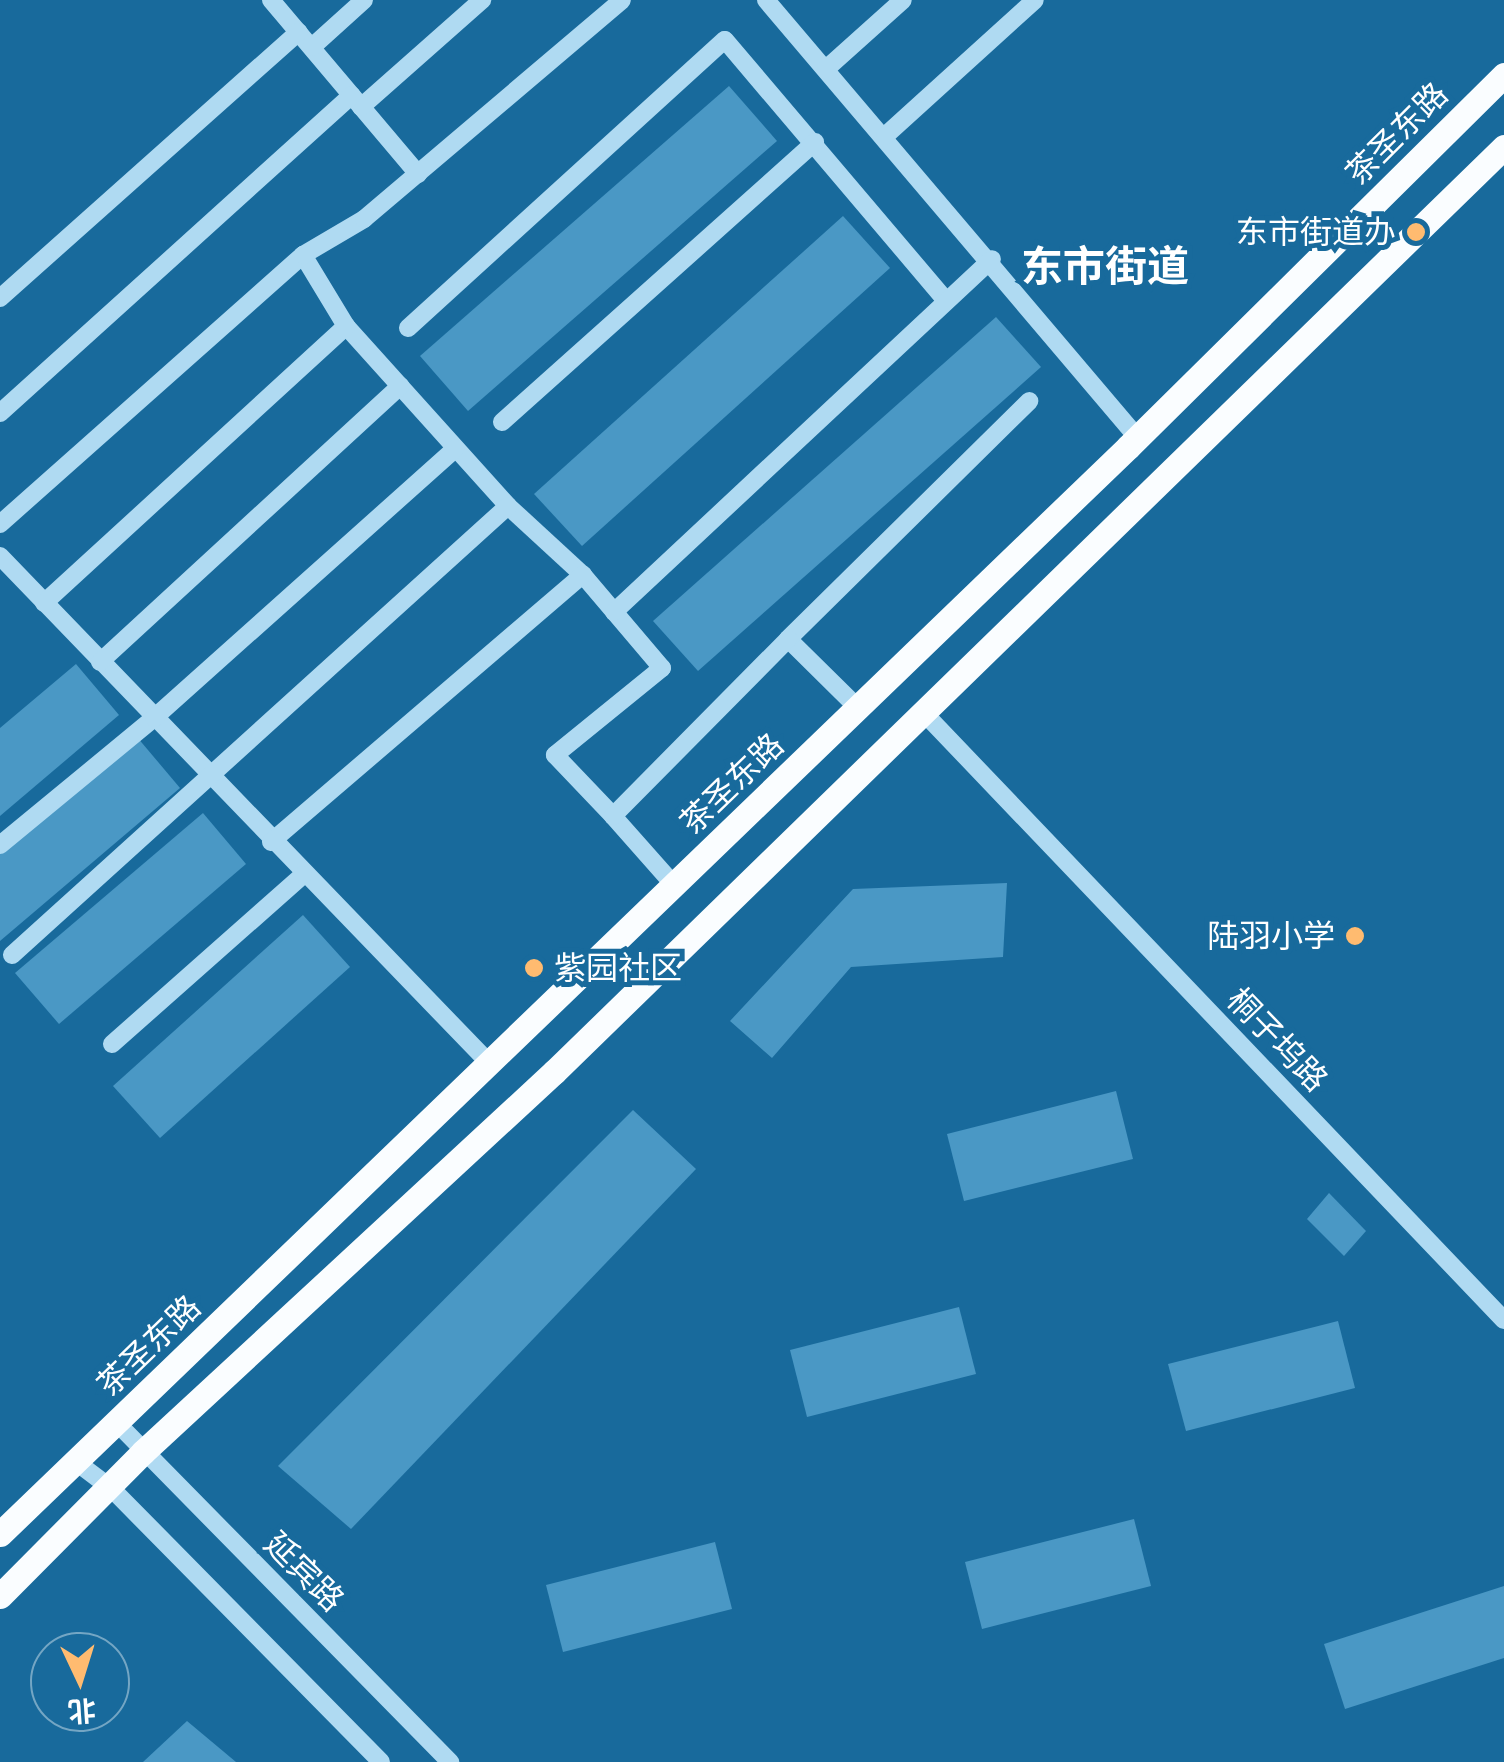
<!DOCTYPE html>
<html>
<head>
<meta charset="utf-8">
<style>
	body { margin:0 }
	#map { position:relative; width:1504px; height:1762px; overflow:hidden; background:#186a9c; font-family:"Fira Sans Condensed","Noto Sans SC",sans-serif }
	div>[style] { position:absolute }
	.building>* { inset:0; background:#4a98c5 }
	.minor>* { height:18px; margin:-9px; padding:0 9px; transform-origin:9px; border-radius:9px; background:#afdaf2 }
	.major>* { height:25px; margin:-12.5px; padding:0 12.5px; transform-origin:12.5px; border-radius:12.5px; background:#fafdff }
	.dots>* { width:28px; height:28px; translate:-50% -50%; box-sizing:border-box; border:5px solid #186a9c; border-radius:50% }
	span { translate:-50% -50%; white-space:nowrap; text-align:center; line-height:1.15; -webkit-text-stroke:10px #186a9c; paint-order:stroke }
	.street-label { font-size:32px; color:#fff }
	.poi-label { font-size:32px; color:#fff }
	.right { translate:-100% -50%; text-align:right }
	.left { translate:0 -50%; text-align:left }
	.district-label { font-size:42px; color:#fff; font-weight:700 }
	.north { position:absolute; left:30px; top:1632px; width:100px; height:100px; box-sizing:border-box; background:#186a9c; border:2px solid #74a6c4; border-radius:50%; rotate:176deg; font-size:28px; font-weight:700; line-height:40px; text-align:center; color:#fff }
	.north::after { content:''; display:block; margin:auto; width:35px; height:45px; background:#ffbb70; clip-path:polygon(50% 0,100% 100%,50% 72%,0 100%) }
</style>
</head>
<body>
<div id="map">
	<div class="building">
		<div style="clip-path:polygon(729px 86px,777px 141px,468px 411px,420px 356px)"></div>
		<div style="clip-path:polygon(843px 216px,890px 268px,582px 546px,534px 494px)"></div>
		<div style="clip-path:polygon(996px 317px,1041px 367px,698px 671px,653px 621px)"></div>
		<div style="clip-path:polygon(76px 664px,119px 715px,0 816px,0 728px)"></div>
		<div style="clip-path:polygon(137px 737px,180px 788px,0 941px,0 853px)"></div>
		<div style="clip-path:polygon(203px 813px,246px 864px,59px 1024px,15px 973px)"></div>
		<div style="clip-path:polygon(1007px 883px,1003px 957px,851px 967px,772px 1058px,730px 1021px,853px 889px)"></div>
		<div style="clip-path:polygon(303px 915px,350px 967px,160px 1138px,113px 1086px)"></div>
		<div style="clip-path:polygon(1116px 1091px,1133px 1159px,964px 1201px,947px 1134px)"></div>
		<div style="clip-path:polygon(633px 1110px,696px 1169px,351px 1529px,278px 1466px)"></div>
		<div style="clip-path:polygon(1329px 1193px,1366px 1231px,1344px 1256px,1307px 1219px)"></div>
		<div style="clip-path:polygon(959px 1307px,976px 1374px,807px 1417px,790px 1350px)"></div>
		<div style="clip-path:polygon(1338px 1321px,1355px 1388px,1186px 1431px,1168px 1364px)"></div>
		<div style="clip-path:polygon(1134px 1519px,1151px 1586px,982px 1629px,965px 1562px)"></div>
		<div style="clip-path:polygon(715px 1542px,732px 1609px,563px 1652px,546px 1585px)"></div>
		<div style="clip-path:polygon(1504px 1586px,1504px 1658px,1345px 1709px,1324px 1644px)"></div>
		<div style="clip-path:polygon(187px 1721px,236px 1762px,143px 1762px)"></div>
	</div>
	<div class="minor">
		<div style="left:271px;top:0;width:228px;rotate:49.8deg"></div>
		<div style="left:766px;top:0;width:573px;rotate:49.67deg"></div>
		<div style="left:312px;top:47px;width:70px;rotate:-42.1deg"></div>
		<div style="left:826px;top:69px;width:103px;rotate:-41.9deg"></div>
		<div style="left:361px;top:107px;width:162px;rotate:-41.5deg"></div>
		<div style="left:885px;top:136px;width:202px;rotate:-42.2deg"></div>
		<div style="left:303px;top:255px;width:83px;rotate:58.8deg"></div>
		<div style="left:346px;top:326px;width:242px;rotate:48deg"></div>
		<div style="left:508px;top:506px;width:102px;rotate:42.6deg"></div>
		<div style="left:583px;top:575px;width:122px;rotate:49.7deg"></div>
		<div style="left:662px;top:668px;width:138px;rotate:140.9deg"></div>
		<div style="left:555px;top:755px;width:84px;rotate:46.4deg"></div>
		<div style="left:0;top:298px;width:400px;rotate:-41.7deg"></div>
		<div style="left:408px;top:328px;width:428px;rotate:-42.3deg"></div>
		<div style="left:725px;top:40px;width:342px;rotate:49.7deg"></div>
		<div style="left:0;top:413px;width:474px;rotate:-42.1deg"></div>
		<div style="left:502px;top:422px;width:420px;rotate:-41.8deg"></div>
		<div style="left:0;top:524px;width:405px;rotate:-41.6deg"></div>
		<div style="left:303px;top:255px;width:71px;rotate:-30.5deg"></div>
		<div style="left:364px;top:219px;width:338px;rotate:-40.3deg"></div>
		<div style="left:0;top:556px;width:706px;rotate:46.03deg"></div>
		<div style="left:44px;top:603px;width:410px;rotate:-42.5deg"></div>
		<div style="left:614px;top:612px;width:517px;rotate:-43.04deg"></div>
		<div style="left:100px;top:662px;width:408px;rotate:-42.6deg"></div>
		<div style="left:858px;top:708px;width:98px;rotate:-135.4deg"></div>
		<div style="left:788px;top:639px;width:339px;rotate:-44.6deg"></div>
		<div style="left:925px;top:714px;width:838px;rotate:46.31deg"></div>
		<div style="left:271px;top:842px;width:411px;rotate:-40.6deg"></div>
		<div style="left:0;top:845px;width:200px;rotate:-39.5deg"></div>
		<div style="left:154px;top:718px;width:404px;rotate:-41.8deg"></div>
		<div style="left:674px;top:885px;width:92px;rotate:-131.5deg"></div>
		<div style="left:613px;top:816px;width:249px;rotate:-45.3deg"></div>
		<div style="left:12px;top:955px;width:669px;rotate:-42.15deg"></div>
		<div style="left:112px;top:1044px;width:255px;rotate:-41.5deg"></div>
		<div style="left:116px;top:1422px;width:477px;rotate:45.5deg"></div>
		<div style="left:75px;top:1461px;width:46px;rotate:37.1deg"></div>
		<div style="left:112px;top:1489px;width:383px;rotate:45.4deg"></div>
	</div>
	<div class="major">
		<div style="left:0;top:1534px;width:1567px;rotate:-43.94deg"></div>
		<div style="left:1128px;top:447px;width:529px;rotate:-44.69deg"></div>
		<div style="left:0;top:1596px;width:203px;rotate:-45.2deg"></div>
		<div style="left:143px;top:1452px;width:560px;rotate:-42.76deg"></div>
		<div style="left:554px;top:1072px;width:1326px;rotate:-44.24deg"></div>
	</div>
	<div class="dots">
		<div style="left:1416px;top:232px;background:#ffbb70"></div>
		<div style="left:1355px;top:936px;background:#ffbb70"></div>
		<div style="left:534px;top:968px;background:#ffbb70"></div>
	</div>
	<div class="street-label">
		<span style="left:1397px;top:134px;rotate:-45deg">茶圣东路</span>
		<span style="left:732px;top:784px;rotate:-44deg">茶圣东路</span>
		<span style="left:1277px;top:1040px;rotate:46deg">桐子坞路</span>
		<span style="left:149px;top:1346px;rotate:-44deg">茶圣东路</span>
		<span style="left:304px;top:1572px;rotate:45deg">延宾路</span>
	</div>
	<div class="poi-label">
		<span class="right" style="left:1396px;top:232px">东市街道办</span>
		<span class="right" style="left:1335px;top:936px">陆羽小学</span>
		<span class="left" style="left:554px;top:968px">紫园社区</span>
	</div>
	<div class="district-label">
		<span style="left:1105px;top:267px">东市街道</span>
	</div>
	<div class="north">北</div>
</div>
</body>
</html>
